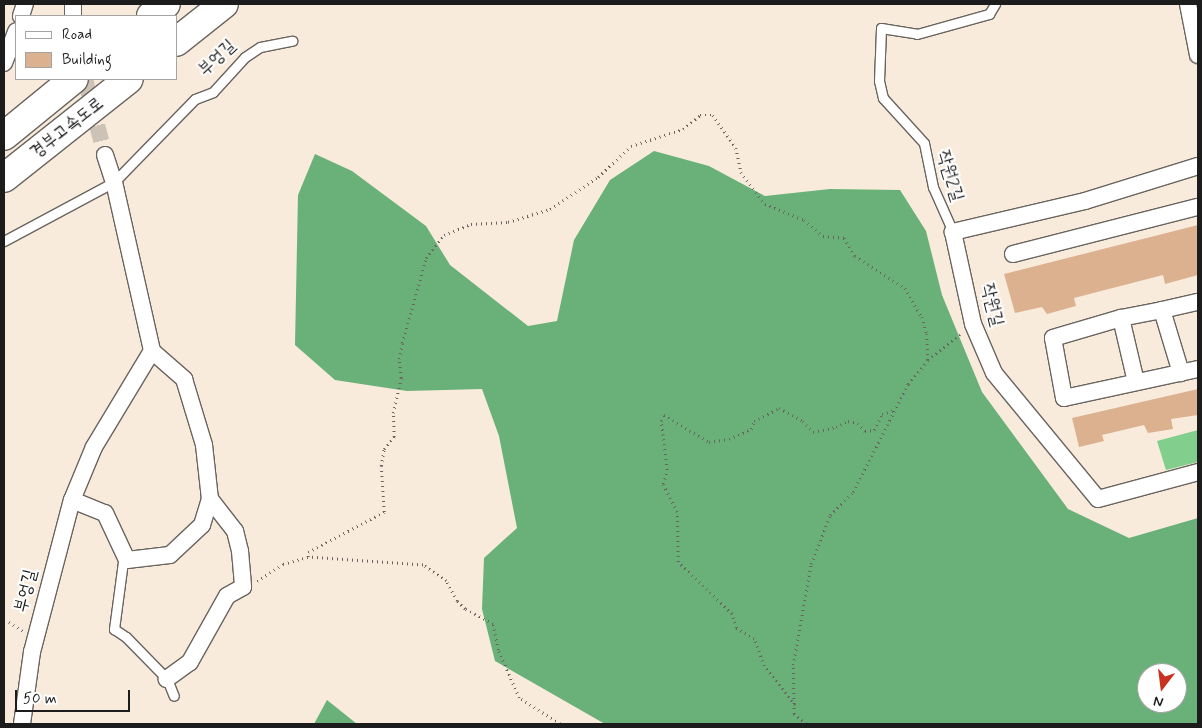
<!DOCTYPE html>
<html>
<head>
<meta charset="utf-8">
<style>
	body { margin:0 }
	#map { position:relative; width:1202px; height:728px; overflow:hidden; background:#f8ebdb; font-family:Mynerve,"Poor Story",sans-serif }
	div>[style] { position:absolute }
	.green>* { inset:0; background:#82ce8c }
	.forest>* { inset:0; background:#69b178 }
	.building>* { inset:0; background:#dcb190 }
	.minor-tunnel>* { height:16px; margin-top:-8px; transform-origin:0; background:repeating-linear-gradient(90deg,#ccc2b5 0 16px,transparent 0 24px) }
	.path>* { height:2.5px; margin-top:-1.25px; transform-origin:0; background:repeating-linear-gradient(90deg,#69645f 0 1px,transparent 0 5px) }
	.roads { filter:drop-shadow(1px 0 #69645f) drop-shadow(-1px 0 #69645f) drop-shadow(0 1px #69645f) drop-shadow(0 -1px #69645f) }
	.service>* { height:9px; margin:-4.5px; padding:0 4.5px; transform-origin:4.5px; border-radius:4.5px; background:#fff }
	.minor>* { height:16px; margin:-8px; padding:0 8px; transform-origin:8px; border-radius:8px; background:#fff }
	.motorway>* { height:28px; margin:-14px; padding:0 14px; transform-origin:14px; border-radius:14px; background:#fff }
	span { translate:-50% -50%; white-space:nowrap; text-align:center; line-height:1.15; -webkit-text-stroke:4px #fff; paint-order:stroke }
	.street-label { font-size:18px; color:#1c1c1c }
	.frame { position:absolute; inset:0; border:5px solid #1c1c1c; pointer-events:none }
	.legend { position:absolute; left:15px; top:15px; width:162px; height:65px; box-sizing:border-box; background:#fff; border:1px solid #a4a4a4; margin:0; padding:6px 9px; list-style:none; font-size:15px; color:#1c1c1c }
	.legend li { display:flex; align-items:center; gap:10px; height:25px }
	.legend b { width:25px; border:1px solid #a4a4a4 }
	.north { position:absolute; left:1137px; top:663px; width:50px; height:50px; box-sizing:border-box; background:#fff; border:1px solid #a4a4a4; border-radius:50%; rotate:195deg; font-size:14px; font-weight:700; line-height:20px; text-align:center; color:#1c1c1c }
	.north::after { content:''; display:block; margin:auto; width:18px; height:22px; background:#c8321e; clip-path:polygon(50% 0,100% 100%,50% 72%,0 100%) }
	.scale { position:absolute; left:15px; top:690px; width:115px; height:22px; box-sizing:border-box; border:2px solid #1c1c1c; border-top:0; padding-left:6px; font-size:15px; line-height:18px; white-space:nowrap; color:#1c1c1c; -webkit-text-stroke:4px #fff; paint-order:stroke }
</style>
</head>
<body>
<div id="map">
	<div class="green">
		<div style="clip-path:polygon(1198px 430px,1198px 462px,1166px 470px,1157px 441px)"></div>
	</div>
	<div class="forest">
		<div style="clip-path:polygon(evenodd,654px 151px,709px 166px,765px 196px,830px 189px,900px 190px,926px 231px,942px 295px,982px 392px,1068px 509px,1129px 538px,1198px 518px,1198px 724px,605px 724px,495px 661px,482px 609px,484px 558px,517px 528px,499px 436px,482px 389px,407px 391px,335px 380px,295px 345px,298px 195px,315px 154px,352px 171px,426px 226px,450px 265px,528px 326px,557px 321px,574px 240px,610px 180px,654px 151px,1147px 673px,1177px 673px,1177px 703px,1147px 703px,1147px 673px)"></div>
		<div style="clip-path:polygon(327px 700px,357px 724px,314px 724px)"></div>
	</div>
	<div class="building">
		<div style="clip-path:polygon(1198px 225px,1198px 275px,1165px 284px,1163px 275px,1074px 298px,1076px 306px,1047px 314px,1042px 307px,1015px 313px,1004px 274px)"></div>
		<div style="clip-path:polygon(1198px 389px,1198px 415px,1171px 419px,1173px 429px,1148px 433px,1144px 425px,1102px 435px,1104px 441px,1079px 447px,1072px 418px)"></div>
	</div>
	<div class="minor-tunnel">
		<div style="left:85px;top:79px;width:79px;rotate:75.3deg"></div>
	</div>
	<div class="path">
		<div style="left:257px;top:581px;width:31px;rotate:-33deg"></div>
		<div style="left:283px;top:564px;width:26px;rotate:-16deg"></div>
		<div style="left:4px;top:623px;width:5px;rotate:-11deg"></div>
		<div style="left:9px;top:622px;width:17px;rotate:33deg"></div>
		<div style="left:795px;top:705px;width:50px;rotate:-128.5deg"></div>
		<div style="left:764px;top:666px;width:29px;rotate:-110deg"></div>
		<div style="left:754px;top:639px;width:21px;rotate:-149deg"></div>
		<div style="left:736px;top:628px;width:15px;rotate:-106deg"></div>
		<div style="left:732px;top:614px;width:75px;rotate:-136.1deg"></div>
		<div style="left:678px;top:562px;width:50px;rotate:-91.1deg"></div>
		<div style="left:677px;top:512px;width:31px;rotate:-117deg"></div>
		<div style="left:663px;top:484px;width:15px;rotate:-74deg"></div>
		<div style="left:667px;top:470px;width:49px;rotate:-97deg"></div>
		<div style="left:661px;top:421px;width:7px;rotate:-63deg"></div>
		<div style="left:664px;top:415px;width:52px;rotate:31deg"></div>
		<div style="left:709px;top:442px;width:20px;rotate:-9deg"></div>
		<div style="left:729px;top:439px;width:24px;rotate:-24deg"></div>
		<div style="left:751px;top:429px;width:9px;rotate:-69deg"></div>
		<div style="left:754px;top:421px;width:28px;rotate:-27deg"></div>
		<div style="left:779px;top:408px;width:27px;rotate:28deg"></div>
		<div style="left:803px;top:421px;width:15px;rotate:48deg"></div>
		<div style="left:813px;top:432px;width:24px;rotate:-12deg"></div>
		<div style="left:836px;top:427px;width:13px;rotate:-27deg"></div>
		<div style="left:848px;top:421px;width:10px;rotate:11deg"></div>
		<div style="left:858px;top:423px;width:11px;rotate:49deg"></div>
		<div style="left:865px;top:431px;width:9px;rotate:-6deg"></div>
		<div style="left:874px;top:430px;width:18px;rotate:-63deg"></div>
		<div style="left:882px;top:414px;width:13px;rotate:-18deg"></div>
		<div style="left:560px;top:724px;width:49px;rotate:-147.6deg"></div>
		<div style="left:519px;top:698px;width:52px;rotate:-113.6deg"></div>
		<div style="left:498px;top:650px;width:26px;rotate:-101deg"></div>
		<div style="left:493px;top:624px;width:32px;rotate:-152deg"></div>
		<div style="left:465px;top:609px;width:11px;rotate:-135deg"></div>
		<div style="left:457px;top:601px;width:23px;rotate:-119deg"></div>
		<div style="left:446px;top:581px;width:28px;rotate:-145deg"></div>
		<div style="left:423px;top:565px;width:115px;rotate:-176deg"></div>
		<div style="left:308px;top:557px;width:5px;rotate:-90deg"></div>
		<div style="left:308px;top:552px;width:86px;rotate:-27.8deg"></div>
		<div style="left:384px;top:512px;width:46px;rotate:-93.7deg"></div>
		<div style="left:381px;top:466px;width:17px;rotate:-80deg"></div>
		<div style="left:384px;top:449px;width:16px;rotate:-50deg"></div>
		<div style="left:394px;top:437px;width:24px;rotate:-92deg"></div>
		<div style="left:393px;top:413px;width:36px;rotate:-77deg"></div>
		<div style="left:401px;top:378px;width:19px;rotate:-96deg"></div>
		<div style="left:399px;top:359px;width:16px;rotate:-79deg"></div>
		<div style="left:402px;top:343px;width:88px;rotate:-74.2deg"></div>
		<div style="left:426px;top:258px;width:29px;rotate:-52deg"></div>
		<div style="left:444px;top:235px;width:29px;rotate:-22deg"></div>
		<div style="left:471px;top:224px;width:37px;rotate:-3deg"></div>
		<div style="left:508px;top:222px;width:44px;rotate:-17.2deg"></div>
		<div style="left:550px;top:209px;width:58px;rotate:-33.7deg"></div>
		<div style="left:598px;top:177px;width:45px;rotate:-43.2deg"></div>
		<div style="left:631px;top:146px;width:55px;rotate:-18.1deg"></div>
		<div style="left:683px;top:129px;width:22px;rotate:-39deg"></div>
		<div style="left:700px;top:115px;width:13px"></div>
		<div style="left:713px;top:115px;width:40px;rotate:55.1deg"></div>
		<div style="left:736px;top:148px;width:25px;rotate:78deg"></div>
		<div style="left:741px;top:172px;width:40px;rotate:53deg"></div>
		<div style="left:765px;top:204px;width:42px;rotate:22.3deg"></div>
		<div style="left:804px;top:220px;width:25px;rotate:40deg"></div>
		<div style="left:823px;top:236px;width:21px;rotate:5deg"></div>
		<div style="left:844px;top:238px;width:21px;rotate:59deg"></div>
		<div style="left:855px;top:256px;width:59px;rotate:32.6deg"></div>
		<div style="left:905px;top:288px;width:34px;rotate:60deg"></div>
		<div style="left:922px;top:317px;width:18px;rotate:74deg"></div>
		<div style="left:927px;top:334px;width:26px;rotate:88deg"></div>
		<div style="left:806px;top:724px;width:16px;rotate:-140deg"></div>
		<div style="left:794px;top:714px;width:49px;rotate:-91.2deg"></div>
		<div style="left:793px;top:665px;width:103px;rotate:-79.9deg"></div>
		<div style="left:811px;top:564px;width:53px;rotate:-68.8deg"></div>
		<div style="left:830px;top:515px;width:33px;rotate:-45deg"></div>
		<div style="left:853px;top:492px;width:121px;rotate:-63deg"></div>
		<div style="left:908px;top:384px;width:31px;rotate:-50deg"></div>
		<div style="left:928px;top:360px;width:41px;rotate:-39.1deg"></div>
	</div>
	<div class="roads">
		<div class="service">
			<div style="left:953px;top:232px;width:49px;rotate:-114deg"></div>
			<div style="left:933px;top:187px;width:45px;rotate:-101.6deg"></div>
			<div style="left:924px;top:143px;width:61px;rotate:-132.3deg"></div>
			<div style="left:883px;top:98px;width:17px;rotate:-103deg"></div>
			<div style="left:879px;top:81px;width:53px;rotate:-87.8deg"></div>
			<div style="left:881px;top:28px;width:36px;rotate:9deg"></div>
			<div style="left:917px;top:34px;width:75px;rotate:-15.5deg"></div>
			<div style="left:989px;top:14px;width:12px;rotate:-59deg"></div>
			<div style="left:4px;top:241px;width:125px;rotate:-28.2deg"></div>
			<div style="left:114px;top:182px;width:116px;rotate:-45.7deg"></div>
			<div style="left:195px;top:99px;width:19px;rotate:-21deg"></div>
			<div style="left:213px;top:92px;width:47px;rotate:-47.6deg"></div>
			<div style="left:245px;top:57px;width:18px;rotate:-34deg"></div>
			<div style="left:260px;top:47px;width:33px;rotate:-11deg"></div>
			<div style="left:124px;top:554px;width:76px;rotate:97.6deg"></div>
			<div style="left:114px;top:629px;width:14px;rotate:34deg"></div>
			<div style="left:126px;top:637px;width:59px;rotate:45.7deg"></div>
			<div style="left:167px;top:679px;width:18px;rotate:68deg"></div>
		</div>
		<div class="minor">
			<div style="left:1188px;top:4px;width:52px;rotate:78.9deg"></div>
			<div style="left:21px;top:16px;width:13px;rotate:-72deg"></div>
			<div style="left:73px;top:16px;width:12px;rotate:-90deg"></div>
			<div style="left:4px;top:63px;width:34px;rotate:-69deg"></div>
			<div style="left:105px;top:155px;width:28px;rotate:72deg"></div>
			<div style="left:114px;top:182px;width:173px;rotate:77.3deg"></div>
			<div style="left:152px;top:351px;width:43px;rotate:41.2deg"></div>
			<div style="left:184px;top:379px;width:69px;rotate:73.1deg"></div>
			<div style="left:204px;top:445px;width:54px;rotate:83.7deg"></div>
			<div style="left:210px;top:499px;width:41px;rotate:52deg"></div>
			<div style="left:235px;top:531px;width:21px;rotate:76deg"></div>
			<div style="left:240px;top:551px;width:36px;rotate:85deg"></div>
			<div style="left:243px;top:587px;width:18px;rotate:151deg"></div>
			<div style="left:227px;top:596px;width:76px;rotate:119.3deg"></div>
			<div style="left:190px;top:662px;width:29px;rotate:144deg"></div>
			<div style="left:1198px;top:166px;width:118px;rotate:162.8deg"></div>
			<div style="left:1085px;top:201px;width:136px;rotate:166.8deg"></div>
			<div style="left:953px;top:232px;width:94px;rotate:77.7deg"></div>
			<div style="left:973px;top:324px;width:53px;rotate:66.8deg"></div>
			<div style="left:994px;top:373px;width:163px;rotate:50.5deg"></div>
			<div style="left:1098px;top:499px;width:104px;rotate:-15.1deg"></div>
			<div style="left:1013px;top:254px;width:191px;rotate:-14.3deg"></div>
			<div style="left:1162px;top:310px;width:37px;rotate:-13deg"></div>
			<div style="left:1121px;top:318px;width:42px;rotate:-11deg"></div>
			<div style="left:1162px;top:310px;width:66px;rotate:73.2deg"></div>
			<div style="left:1136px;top:382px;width:66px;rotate:-103.2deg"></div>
			<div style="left:1121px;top:318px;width:71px;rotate:163.6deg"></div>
			<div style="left:1053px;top:338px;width:61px;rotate:79.6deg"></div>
			<div style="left:1064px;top:398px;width:137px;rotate:-12.2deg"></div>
			<div style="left:72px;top:500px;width:35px;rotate:22deg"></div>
			<div style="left:105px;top:513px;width:52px;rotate:64.9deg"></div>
			<div style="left:127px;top:560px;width:43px;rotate:-6.6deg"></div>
			<div style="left:170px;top:555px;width:44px;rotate:-43.2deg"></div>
			<div style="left:202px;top:525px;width:27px;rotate:-73deg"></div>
			<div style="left:22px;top:724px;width:73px;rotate:-82.1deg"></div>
			<div style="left:32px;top:652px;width:157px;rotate:-75.3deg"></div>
			<div style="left:72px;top:500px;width:57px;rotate:-67.5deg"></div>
			<div style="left:94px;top:447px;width:112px;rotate:-58.9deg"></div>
		</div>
		<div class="motorway">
			<div style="left:151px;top:16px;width:19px;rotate:-39deg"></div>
			<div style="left:176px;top:42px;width:61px;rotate:-38.4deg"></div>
			<div style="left:4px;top:136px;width:90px;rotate:-39.2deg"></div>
			<div style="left:4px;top:178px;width:159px;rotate:-38.4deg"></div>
		</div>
	</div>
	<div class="street-label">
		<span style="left:217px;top:58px;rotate:-43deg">부엉길</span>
		<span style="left:67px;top:128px;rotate:-38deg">경부고속도로</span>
		<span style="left:950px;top:176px;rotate:73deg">작원2길</span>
		<span style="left:992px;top:305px;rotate:76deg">작원길</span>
		<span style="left:26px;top:591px;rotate:-76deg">부엉길</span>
	</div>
	<div class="frame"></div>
	<ul class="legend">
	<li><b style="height:6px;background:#fff"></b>Road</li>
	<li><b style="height:14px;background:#dcb190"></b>Building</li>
	</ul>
	<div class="north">N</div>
	<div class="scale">50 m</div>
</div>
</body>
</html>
